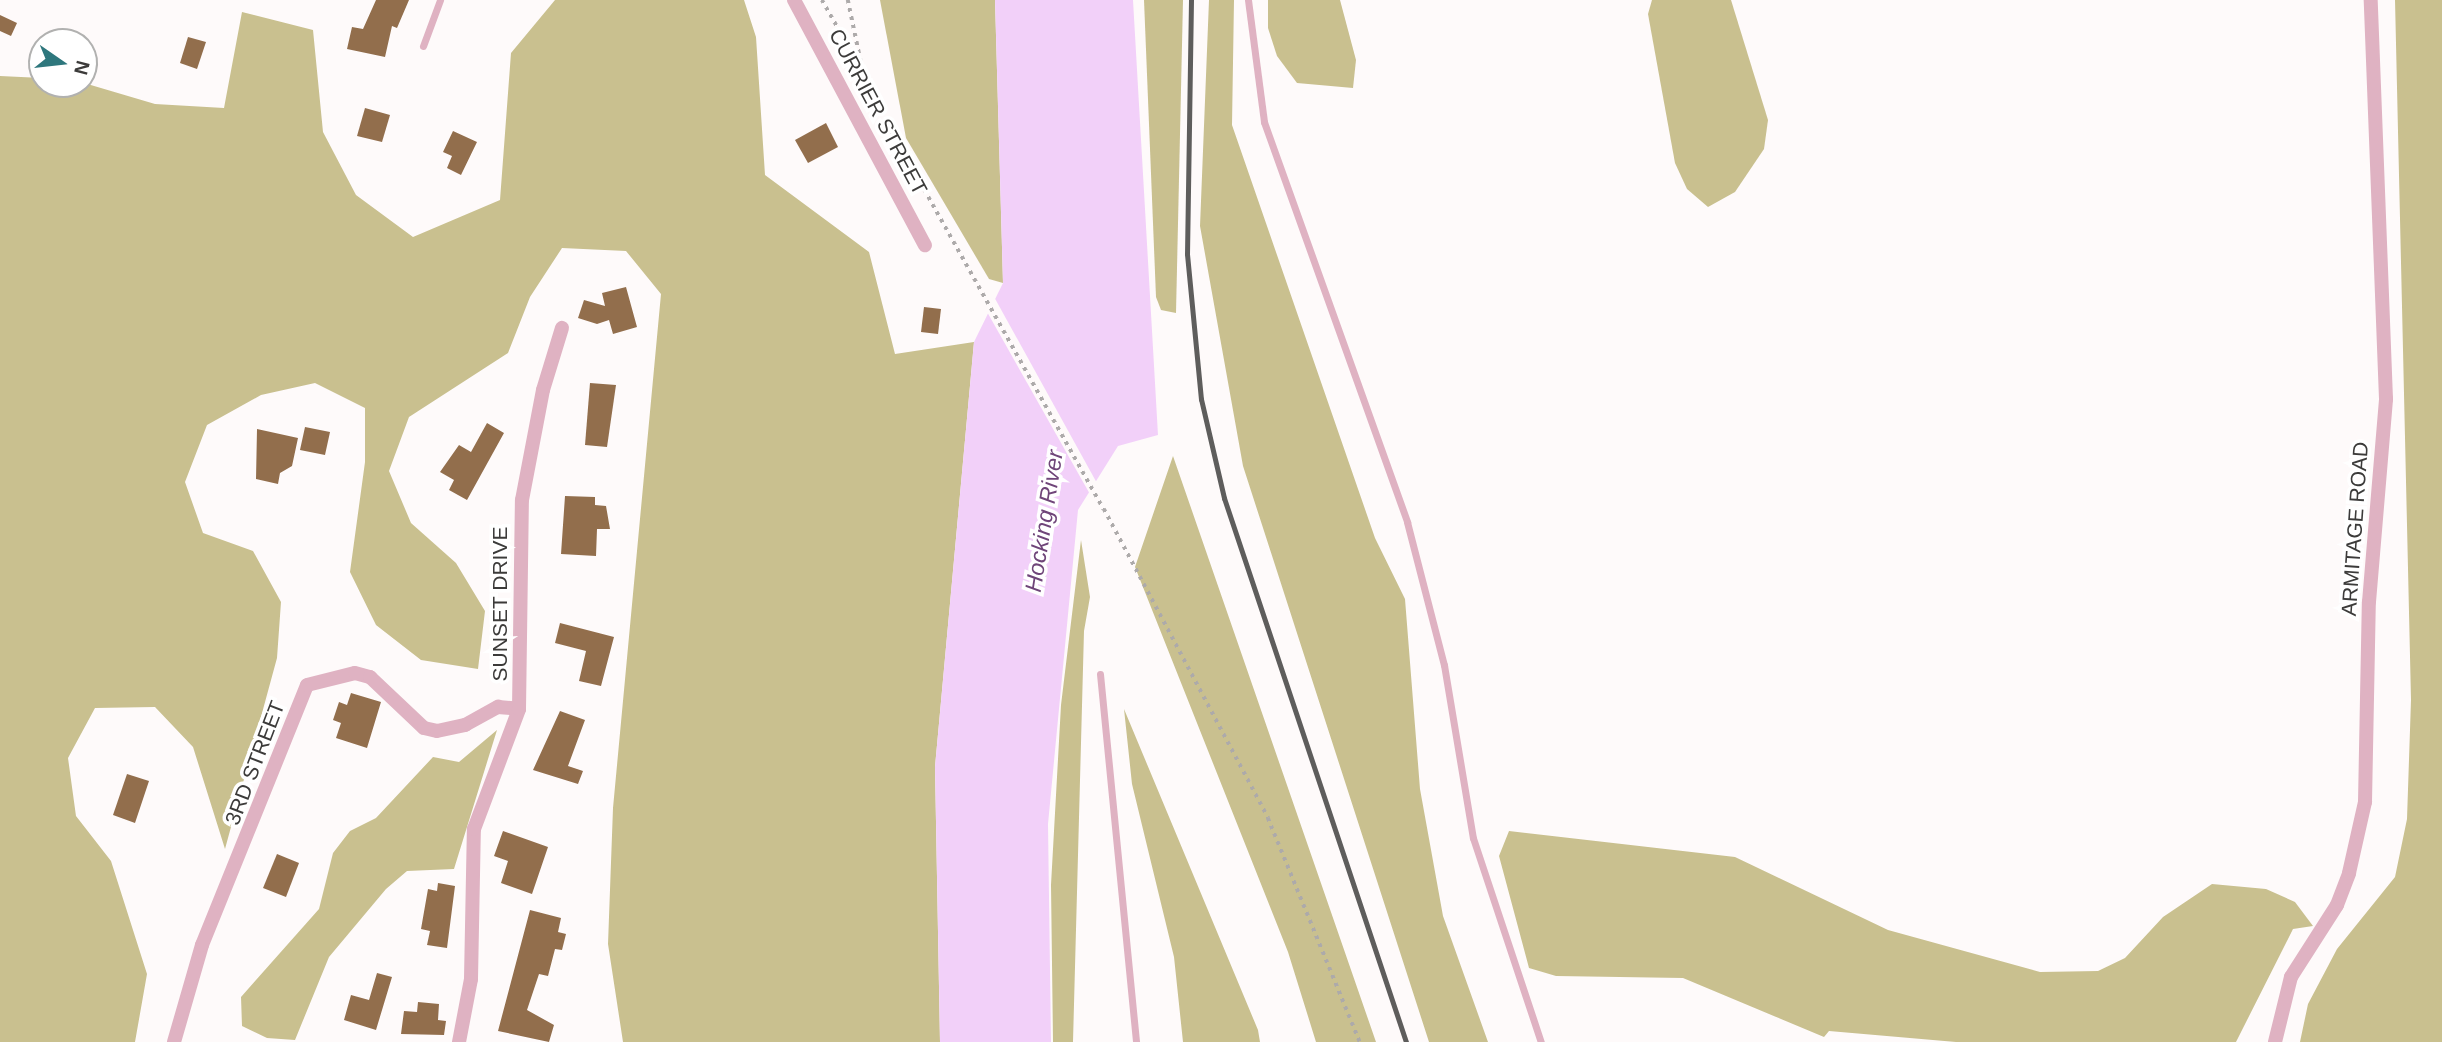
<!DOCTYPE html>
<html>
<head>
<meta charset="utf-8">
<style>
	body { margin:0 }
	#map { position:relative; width:2442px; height:1042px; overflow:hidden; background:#fefafa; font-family:Helvetica,sans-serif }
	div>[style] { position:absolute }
	.forest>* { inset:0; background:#c9c08f }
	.water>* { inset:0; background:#f2d0f9 }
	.pier>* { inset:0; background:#fefafa }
	.building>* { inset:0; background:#926e4c }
	.path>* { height:3.5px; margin-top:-1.75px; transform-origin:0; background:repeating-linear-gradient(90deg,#adaaaa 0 3.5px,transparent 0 8.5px) }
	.service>* { height:7px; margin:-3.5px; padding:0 3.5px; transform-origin:3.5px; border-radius:3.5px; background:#dfb2c2 }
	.minor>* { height:14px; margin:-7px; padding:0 7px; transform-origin:7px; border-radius:7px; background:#dfb2c2 }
	.rail>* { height:5px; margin:-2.5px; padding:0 2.5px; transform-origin:2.5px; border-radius:2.5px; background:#5e5d5c }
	span { translate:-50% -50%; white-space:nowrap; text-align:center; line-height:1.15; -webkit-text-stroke:7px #fff; paint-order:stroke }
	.street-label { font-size:21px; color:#3c3b3a }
	.water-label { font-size:23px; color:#6f4579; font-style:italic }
	.north { position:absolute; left:28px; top:28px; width:70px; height:70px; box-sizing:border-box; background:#fff; border:2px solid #b1b1b0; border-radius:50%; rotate:104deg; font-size:19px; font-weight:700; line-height:28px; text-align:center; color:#3c3b3a }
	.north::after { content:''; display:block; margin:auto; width:24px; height:32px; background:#2e777d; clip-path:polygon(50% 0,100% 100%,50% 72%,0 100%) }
</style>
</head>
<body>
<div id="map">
	<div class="forest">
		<div style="clip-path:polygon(555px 0,744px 0,756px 37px,765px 175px,869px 252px,895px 354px,974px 342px,935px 767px,940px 1042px,623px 1042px,608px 944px,613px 808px,661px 294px,626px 251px,562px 248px,530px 297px,508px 353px,409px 417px,389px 471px,411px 523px,456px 563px,485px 611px,478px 669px,421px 660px,376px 625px,350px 572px,365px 462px,365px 408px,315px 383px,261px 395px,207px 425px,185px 482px,203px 533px,253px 551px,281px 602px,277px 658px,225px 849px,193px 747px,155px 707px,95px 708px,68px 758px,76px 816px,111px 861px,147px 974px,135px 1042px,0 1042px,0 76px,42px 78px,42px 84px,84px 83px,155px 104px,224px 108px,242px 12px,313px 30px,323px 132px,356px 195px,413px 237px,500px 200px,511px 53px)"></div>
		<div style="clip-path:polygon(880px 0,995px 0,1003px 283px,989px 279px,906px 138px)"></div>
		<div style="clip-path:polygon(1144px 0,1183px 0,1176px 313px,1161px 310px,1156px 297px)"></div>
		<div style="clip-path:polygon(1209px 0,1234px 0,1232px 125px,1375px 538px,1405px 599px,1420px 789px,1443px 916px,1488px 1042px,1429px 1042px,1243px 466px,1200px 226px)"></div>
		<div style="clip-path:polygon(1268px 0,1340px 0,1356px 60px,1353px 88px,1297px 83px,1277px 56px,1268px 28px)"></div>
		<div style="clip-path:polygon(1652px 0,1731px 0,1768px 120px,1764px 149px,1735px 192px,1708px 207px,1687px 189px,1675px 163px,1648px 14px)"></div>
		<div style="clip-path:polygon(2395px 0,2442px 0,2442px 1042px,2300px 1042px,2308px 1004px,2337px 949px,2395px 877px,2407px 819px,2411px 700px)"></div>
		<div style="clip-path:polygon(1173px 456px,1376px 1042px,1316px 1042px,1288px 952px,1135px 567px)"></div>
		<div style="clip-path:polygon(1081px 540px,1090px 597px,1084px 631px,1073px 1042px,1053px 1042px,1051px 885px,1061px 705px)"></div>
		<div style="clip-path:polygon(1124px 709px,1258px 1030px,1260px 1042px,1183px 1042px,1174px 957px,1132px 784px)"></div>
		<div style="clip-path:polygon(497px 730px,454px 869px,407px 871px,386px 889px,329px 957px,295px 1040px,267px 1038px,242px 1026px,241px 997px,319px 909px,333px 853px,350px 831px,376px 818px,433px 757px,459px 762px)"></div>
		<div style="clip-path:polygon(1509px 831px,1735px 857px,1888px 930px,2040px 972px,2098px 971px,2125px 958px,2163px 917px,2212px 884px,2266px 889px,2295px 902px,2313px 926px,2293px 929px,2236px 1042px,1956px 1042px,1829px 1031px,1824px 1037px,1683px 978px,1556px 976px,1529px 968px,1499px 856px)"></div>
	</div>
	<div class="water">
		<div style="clip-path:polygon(995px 0,1133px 0,1158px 435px,1118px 446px,1078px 510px,1048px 824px,1051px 1042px,940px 1042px,935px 767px,974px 342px,1003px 283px)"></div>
	</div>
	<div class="pier">
		<div style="clip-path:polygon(993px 295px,1098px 485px,1091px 496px,986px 310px)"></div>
	</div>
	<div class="building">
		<div style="clip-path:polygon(376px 0,409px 0,397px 28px,392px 26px,385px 57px,347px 49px,352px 27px,363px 29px)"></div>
		<div style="clip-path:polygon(0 15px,17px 23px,11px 36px,0 31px)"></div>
		<div style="clip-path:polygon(188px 37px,206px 42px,197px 69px,180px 63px)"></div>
		<div style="clip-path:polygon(365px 108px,390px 115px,382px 142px,357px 136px)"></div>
		<div style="clip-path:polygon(826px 123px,838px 147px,808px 163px,795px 140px)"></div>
		<div style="clip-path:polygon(453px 131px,477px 142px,461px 175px,447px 168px,452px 156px,443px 152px)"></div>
		<div style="clip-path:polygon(626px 287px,637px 327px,613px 334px,609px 320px,597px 324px,578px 318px,584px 300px,605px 306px,602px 293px)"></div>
		<div style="clip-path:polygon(924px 307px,941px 309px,938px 334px,921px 332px)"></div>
		<div style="clip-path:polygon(590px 383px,616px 385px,607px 447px,585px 445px)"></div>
		<div style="clip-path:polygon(487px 423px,504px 433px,467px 500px,449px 490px,454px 480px,440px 472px,459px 445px,471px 452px)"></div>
		<div style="clip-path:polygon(305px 427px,330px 432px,325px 455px,300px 450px)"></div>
		<div style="clip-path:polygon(257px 429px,298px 438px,292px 466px,280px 473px,278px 484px,256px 479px)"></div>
		<div style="clip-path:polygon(565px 496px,595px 497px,595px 505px,606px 506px,610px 529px,597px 529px,596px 556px,561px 554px)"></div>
		<div style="clip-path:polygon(560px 623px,614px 637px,601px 686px,579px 681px,586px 651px,555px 643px)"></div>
		<div style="clip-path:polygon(351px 693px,381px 702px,367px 748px,336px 738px,341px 723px,333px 720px,339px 702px,347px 705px)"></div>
		<div style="clip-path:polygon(560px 711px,585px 720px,568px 766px,583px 771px,578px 784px,533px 770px)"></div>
		<div style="clip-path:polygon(127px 774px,149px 781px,135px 823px,113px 815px)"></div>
		<div style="clip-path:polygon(503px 831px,548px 847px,532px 894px,501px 883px,508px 861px,494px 856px)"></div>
		<div style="clip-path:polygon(277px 854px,299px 863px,286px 897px,263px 888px)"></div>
		<div style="clip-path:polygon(438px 883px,455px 886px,447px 948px,427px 945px,430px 931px,421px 929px,428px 889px,437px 891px)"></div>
		<div style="clip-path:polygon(530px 910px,561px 918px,558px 932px,566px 934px,562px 950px,555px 949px,548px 976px,539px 974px,527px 1010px,554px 1025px,549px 1042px,498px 1031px)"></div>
		<div style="clip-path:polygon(377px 973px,392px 977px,376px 1030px,344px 1020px,351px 995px,369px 1000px)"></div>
		<div style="clip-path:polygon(418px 1002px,439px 1004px,438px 1020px,446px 1021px,444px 1035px,401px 1034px,404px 1011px,417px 1012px)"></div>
	</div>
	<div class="path">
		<div style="left:822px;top:0;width:77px;rotate:60.4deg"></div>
		<div style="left:848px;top:0;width:74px;rotate:78.2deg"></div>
		<div style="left:863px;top:72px;width:56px;rotate:64.8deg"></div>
		<div style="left:887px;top:123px;width:443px;rotate:60.7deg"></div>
		<div style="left:1104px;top:509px;width:350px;rotate:62deg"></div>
		<div style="left:1268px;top:818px;width:242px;rotate:67.7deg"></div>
	</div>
	<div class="service">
		<div style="left:1248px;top:0;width:123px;rotate:82.5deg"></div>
		<div style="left:1264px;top:122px;width:425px;rotate:70.3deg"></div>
		<div style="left:1407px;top:522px;width:148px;rotate:75.5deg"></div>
		<div style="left:1444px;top:665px;width:175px;rotate:80.5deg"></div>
		<div style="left:1473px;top:838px;width:215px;rotate:71.6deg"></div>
		<div style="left:423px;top:46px;width:49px;rotate:-69.7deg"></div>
		<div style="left:1100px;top:674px;width:370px;rotate:84.4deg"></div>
	</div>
	<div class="minor">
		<div style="left:794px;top:0;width:278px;rotate:61.9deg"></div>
		<div style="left:174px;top:1042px;width:101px;rotate:-73.9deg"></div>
		<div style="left:202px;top:945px;width:280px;rotate:-68deg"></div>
		<div style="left:307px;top:685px;width:49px;rotate:-14deg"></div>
		<div style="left:355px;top:673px;width:16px;rotate:15deg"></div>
		<div style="left:370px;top:677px;width:74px;rotate:43.4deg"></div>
		<div style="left:424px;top:728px;width:13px;rotate:13deg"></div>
		<div style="left:437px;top:731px;width:29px;rotate:-12deg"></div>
		<div style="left:465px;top:725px;width:38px;rotate:-29deg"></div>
		<div style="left:498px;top:707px;width:21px;rotate:5deg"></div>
		<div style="left:459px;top:1042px;width:64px;rotate:-79.2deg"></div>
		<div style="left:471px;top:979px;width:150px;rotate:-88.9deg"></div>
		<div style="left:474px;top:829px;width:128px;rotate:-69.4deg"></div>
		<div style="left:519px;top:709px;width:209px;rotate:-89.2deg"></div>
		<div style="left:522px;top:500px;width:112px;rotate:-79.2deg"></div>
		<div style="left:543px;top:390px;width:65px;rotate:-73deg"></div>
		<div style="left:2275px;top:1042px;width:67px;rotate:-76.2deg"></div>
		<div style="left:2291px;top:977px;width:85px;rotate:-57.4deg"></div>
		<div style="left:2337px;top:905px;width:34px;rotate:-69deg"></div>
		<div style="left:2349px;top:873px;width:73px;rotate:-77.3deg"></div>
		<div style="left:2365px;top:802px;width:200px;rotate:-88.9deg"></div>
		<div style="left:2369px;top:602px;width:204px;rotate:-85.2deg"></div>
		<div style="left:2386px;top:399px;width:399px;rotate:-92.2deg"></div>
	</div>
	<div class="rail">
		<div style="left:1191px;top:0;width:254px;rotate:90.9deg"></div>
		<div style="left:1187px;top:254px;width:146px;rotate:84.5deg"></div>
		<div style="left:1201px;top:399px;width:102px;rotate:76.9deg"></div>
		<div style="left:1224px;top:498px;width:574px;rotate:71.5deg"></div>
	</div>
	<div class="street-label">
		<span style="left:878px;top:112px;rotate:62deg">CURRIER STREET</span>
		<span style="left:2355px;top:529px;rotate:-86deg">ARMITAGE ROAD</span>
		<span style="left:500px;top:604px;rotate:-90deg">SUNSET DRIVE</span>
		<span style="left:255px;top:763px;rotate:-69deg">3RD STREET</span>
	</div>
	<div class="water-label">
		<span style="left:1044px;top:521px;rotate:-81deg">Hocking River</span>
	</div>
	<div class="north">N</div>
</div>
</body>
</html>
